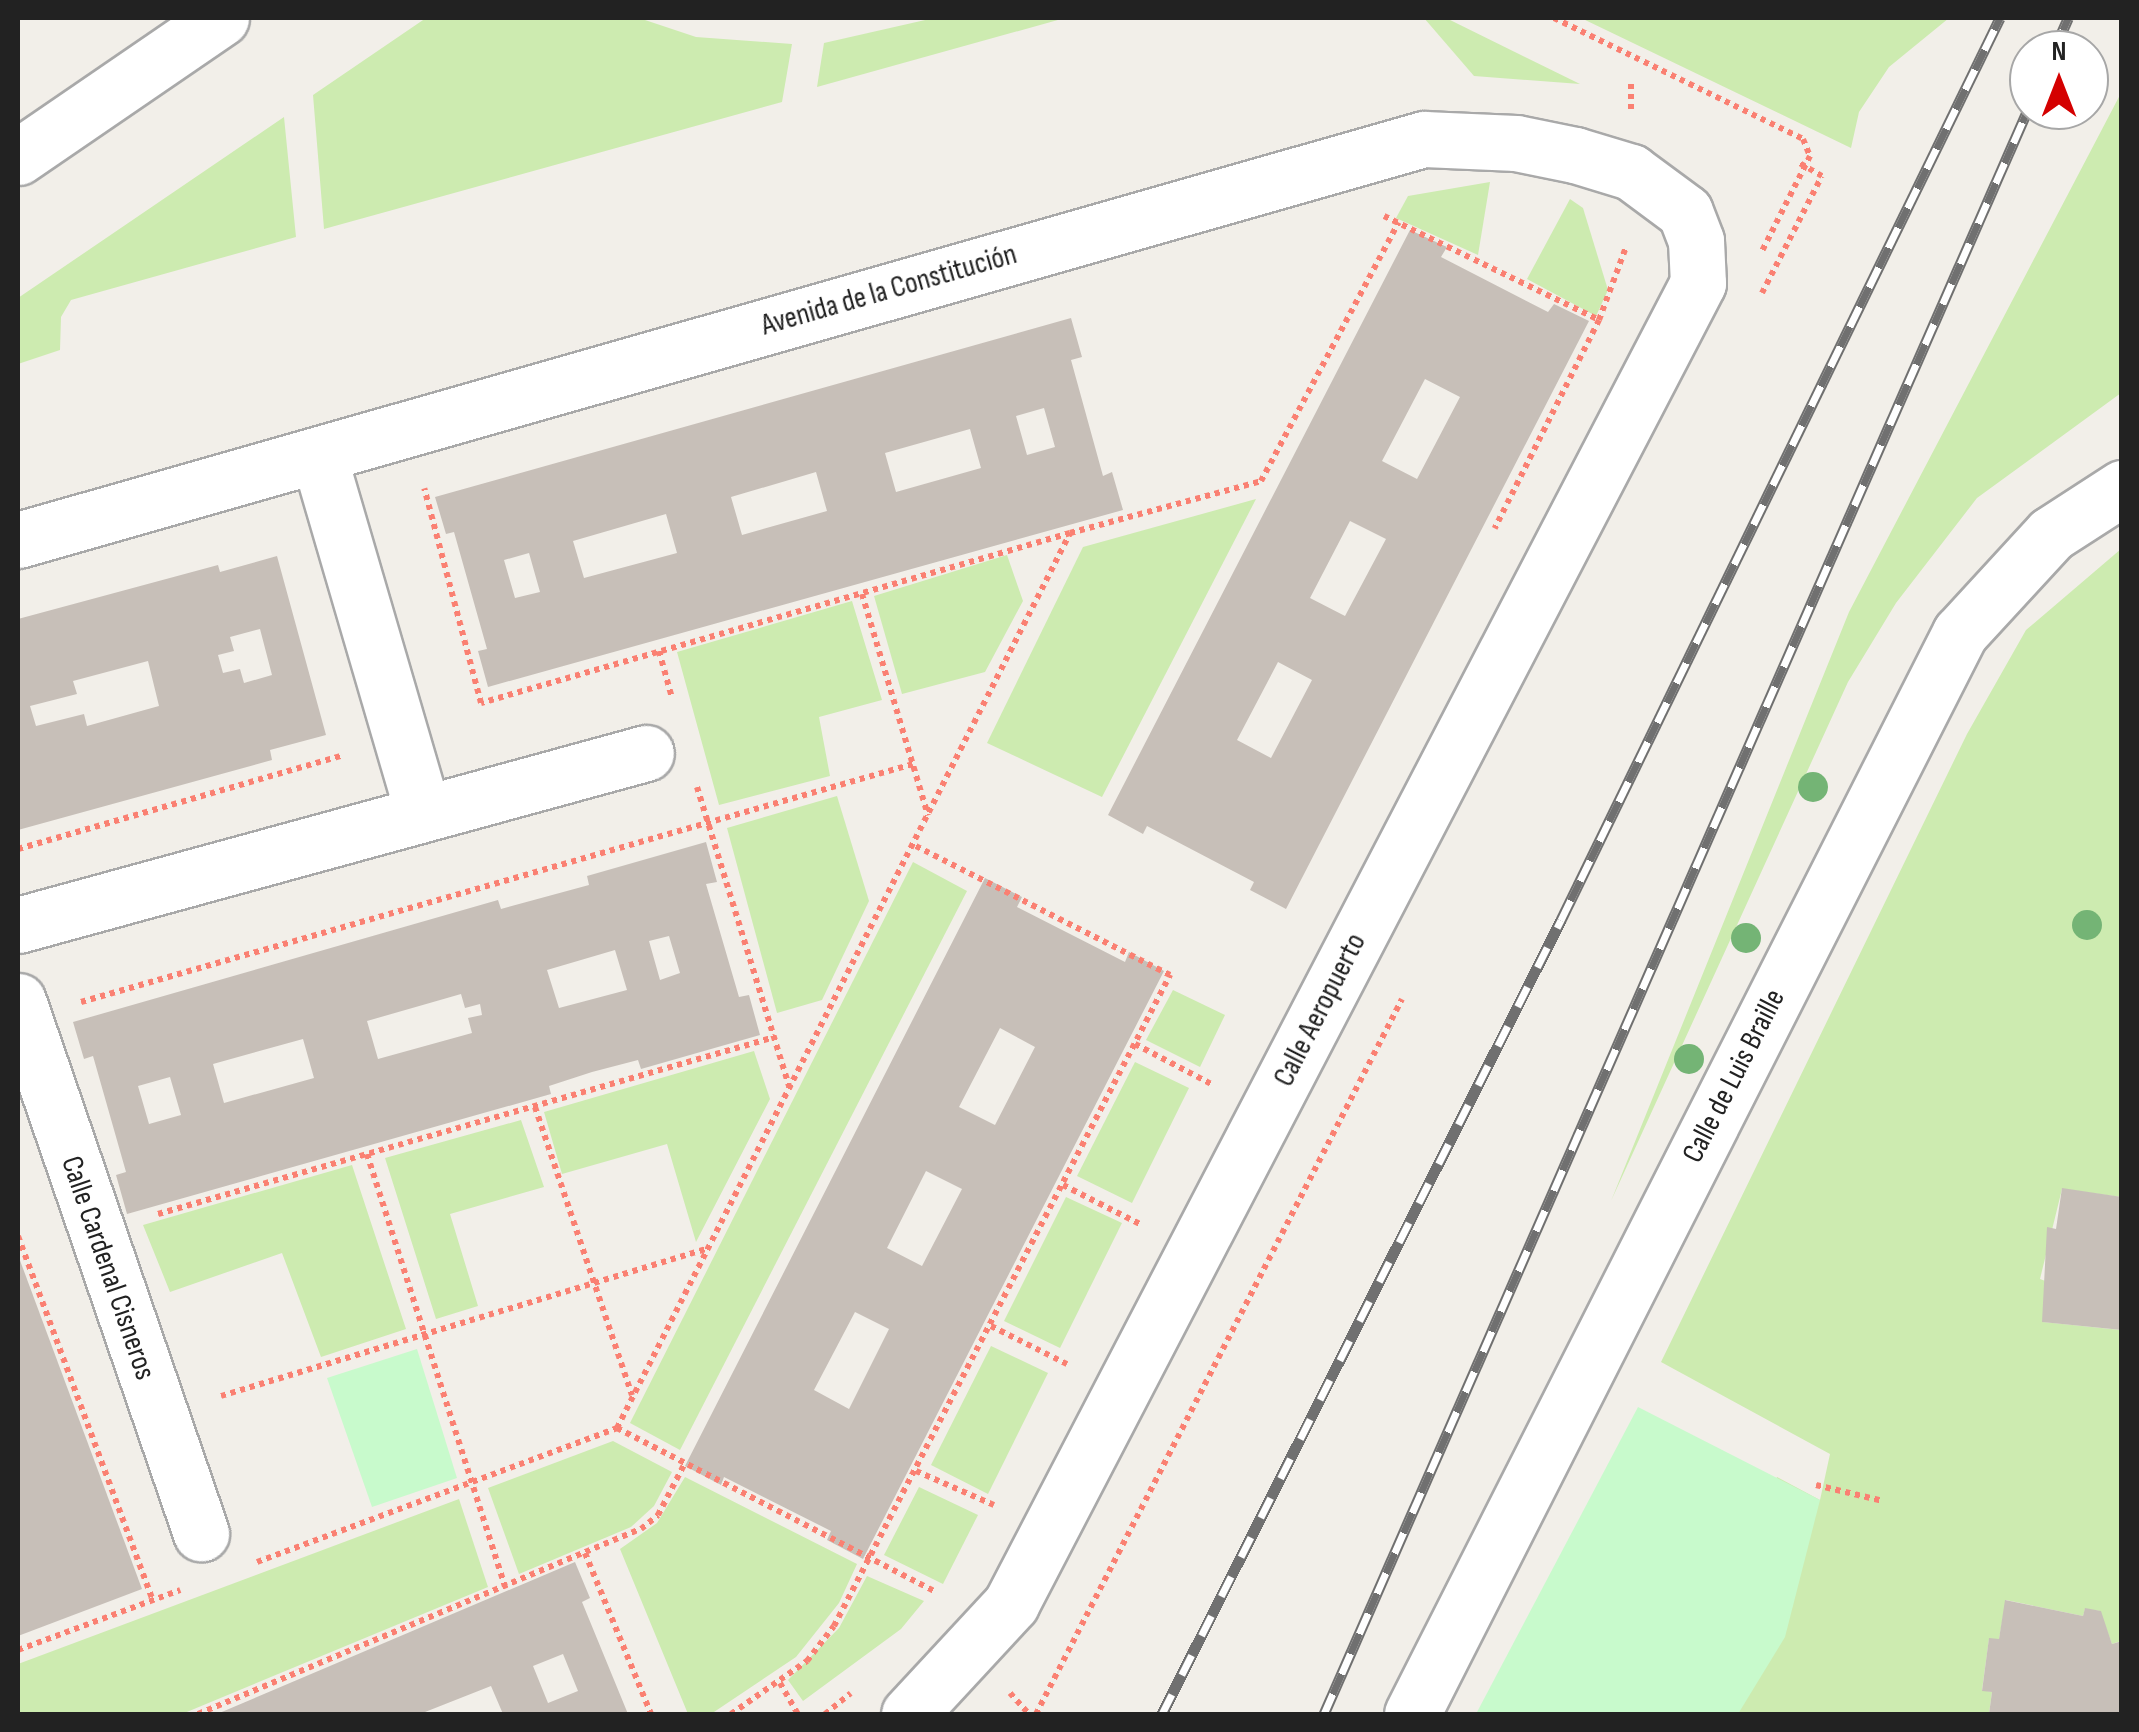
<!DOCTYPE html>
<html>
<head>
<meta charset="utf-8">
<style>
	body { margin:0 }
	#map { position:relative; width:2139px; height:1732px; overflow:hidden; background:#f2efe9; font-family:"Sofia Sans Condensed",sans-serif }
	div>[style] { position:absolute }
	.grass>* { inset:0; background:#cdebb0 }
	.park>* { inset:0; background:#c8facc }
	.building>* { inset:0; background:#c7bfb8 }
	.path>* { height:6px; margin-top:-3px; transform-origin:0; background:repeating-linear-gradient(90deg,#fa8072 0 5px,transparent 0 10px) }
	.roads { filter:drop-shadow(2px 0 #a9a9a9) drop-shadow(-2px 0 #a9a9a9) drop-shadow(0 2px #a9a9a9) drop-shadow(0 -2px #a9a9a9) }
	.minor>* { height:55px; margin:-27.5px; padding:0 27.5px; transform-origin:27.5px; border-radius:27.5px; background:#fff }
	.rail>* { height:11px; margin-top:-5.5px; transform-origin:0; background:repeating-linear-gradient(90deg,#fff 0 22px,#707070 0 44px); box-sizing:border-box; border-block:2px solid #707070 }
	.trees>* { width:30px; height:30px; margin:-15px; border-radius:50%; background:#74b475 }
	span { translate:-50% -50%; white-space:nowrap; text-align:center; line-height:1.15; -webkit-text-stroke:8px #fff; paint-order:stroke }
	.street-label { font-size:30px; color:#222 }
	.frame { position:absolute; inset:0; border:20px solid #222; pointer-events:none }
	.north { position:absolute; left:2009px; top:30px; width:100px; height:100px; box-sizing:border-box; background:#fff; border:2px solid #a7a7a7; border-radius:50%; rotate:0deg; font-size:28px; font-weight:700; line-height:40px; text-align:center; color:#222 }
	.north::after { content:''; display:block; margin:auto; width:35px; height:45px; background:#d40000; clip-path:polygon(50% 0,100% 100%,50% 72%,0 100%) }
</style>
</head>
<body>
<div id="map">
	<div class="grass">
		<div style="clip-path:polygon(426px 18px,639px 18px,696px 37px,792px 44px,782px 102px,324px 229px,313px 95px)"></div>
		<div style="clip-path:polygon(934px 18px,1065px 18px,817px 87px,824px 43px)"></div>
		<div style="clip-path:polygon(1424px 18px,1446px 18px,1580px 84px,1474px 76px)"></div>
		<div style="clip-path:polygon(1581px 18px,1949px 18px,1889px 67px,1859px 112px,1851px 148px)"></div>
		<div style="clip-path:polygon(2121px 93px,2121px 393px,1977px 498px,1896px 603px,1848px 682px,1611px 1201px,1849px 612px)"></div>
		<div style="clip-path:polygon(284px 117px,296px 237px,71px 300px,61px 317px,60px 350px,18px 364px,18px 298px)"></div>
		<div style="clip-path:polygon(1490px 182px,1478px 255px,1396px 218px,1408px 196px)"></div>
		<div style="clip-path:polygon(1570px 199px,1583px 208px,1608px 290px,1596px 316px,1527px 279px)"></div>
		<div style="clip-path:polygon(1256px 499px,1102px 797px,987px 743px,1083px 547px)"></div>
		<div style="clip-path:polygon(2121px 549px,2121px 1197px,2062px 1189px,2040px 1279px,2048px 1282px,2043px 1322px,2121px 1330px,2121px 1641px,2112px 1644px,2100px 1611px,2085px 1609px,2083px 1616px,2006px 1600px,1999px 1639px,1989px 1639px,1982px 1690px,1992px 1692px,1989px 1714px,1673px 1714px,1777px 1477px,1820px 1500px,1830px 1454px,1661px 1362px,1967px 734px,2026px 630px)"></div>
		<div style="clip-path:polygon(1007px 555px,1023px 601px,985px 672px,902px 694px,874px 596px)"></div>
		<div style="clip-path:polygon(852px 601px,882px 700px,819px 717px,830px 776px,719px 805px,677px 652px)"></div>
		<div style="clip-path:polygon(837px 796px,869px 901px,822px 1000px,777px 1013px,727px 828px)"></div>
		<div style="clip-path:polygon(913px 862px,967px 891px,680px 1450px,630px 1423px)"></div>
		<div style="clip-path:polygon(1173px 990px,1225px 1015px,1200px 1067px,1146px 1040px)"></div>
		<div style="clip-path:polygon(754px 1051px,770px 1099px,696px 1242px,667px 1144px,562px 1174px,544px 1112px)"></div>
		<div style="clip-path:polygon(1135px 1062px,1189px 1088px,1132px 1203px,1077px 1176px)"></div>
		<div style="clip-path:polygon(521px 1120px,544px 1187px,450px 1214px,478px 1306px,436px 1319px,385px 1158px)"></div>
		<div style="clip-path:polygon(352px 1165px,406px 1329px,321px 1357px,282px 1253px,170px 1292px,143px 1225px)"></div>
		<div style="clip-path:polygon(1066px 1197px,1122px 1223px,1060px 1348px,1004px 1321px)"></div>
		<div style="clip-path:polygon(991px 1346px,1048px 1373px,988px 1494px,931px 1465px)"></div>
		<div style="clip-path:polygon(613px 1441px,672px 1472px,654px 1506px,631px 1527px,519px 1574px,488px 1488px)"></div>
		<div style="clip-path:polygon(685px 1477px,857px 1564px,839px 1603px,796px 1657px,711px 1714px,688px 1714px,620px 1549px,657px 1523px)"></div>
		<div style="clip-path:polygon(919px 1487px,978px 1515px,943px 1584px,884px 1555px)"></div>
		<div style="clip-path:polygon(459px 1499px,488px 1587px,182px 1714px,18px 1714px,18px 1664px)"></div>
		<div style="clip-path:polygon(867px 1576px,924px 1601px,901px 1629px,803px 1701px,788px 1680px,839px 1628px)"></div>
	</div>
	<div class="park">
		<div style="clip-path:polygon(417px 1349px,457px 1478px,372px 1507px,327px 1378px)"></div>
		<div style="clip-path:polygon(1638px 1407px,1820px 1500px,1785px 1637px,1738px 1714px,1476px 1714px)"></div>
	</div>
	<div class="building">
		<div style="clip-path:polygon(evenodd,1410px 230px,1447px 247px,1441px 257px,1548px 312px,1554px 304px,1589px 321px,1286px 909px,1250px 890px,1254px 882px,1147px 826px,1143px 834px,1108px 815px,1410px 230px,1425px 379px,1460px 397px,1417px 479px,1382px 461px,1425px 379px,1410px 230px,1350px 521px,1386px 539px,1345px 616px,1310px 598px,1350px 521px,1410px 230px,1278px 662px,1312px 680px,1271px 758px,1237px 740px,1278px 662px)"></div>
		<div style="clip-path:polygon(evenodd,1071px 318px,1082px 357px,1071px 360px,1103px 476px,1112px 472px,1123px 510px,488px 687px,478px 651px,487px 649px,454px 532px,446px 534px,435px 497px,1071px 318px,1044px 408px,1055px 447px,1027px 455px,1016px 416px,1044px 408px,1071px 318px,970px 429px,981px 468px,896px 492px,885px 453px,970px 429px,1071px 318px,816px 472px,827px 511px,742px 535px,731px 497px,816px 472px,1071px 318px,666px 514px,677px 553px,584px 578px,573px 541px,666px 514px,1071px 318px,529px 553px,540px 592px,515px 598px,504px 560px,529px 553px)"></div>
		<div style="clip-path:polygon(evenodd,277px 556px,326px 735px,270px 750px,272px 760px,18px 830px,18px 619px,218px 565px,220px 572px,277px 556px,260px 629px,272px 675px,244px 683px,240px 669px,223px 673px,218px 655px,234px 651px,230px 637px,260px 629px,277px 556px,148px 661px,159px 706px,87px 726px,84px 714px,36px 726px,30px 706px,77px 694px,73px 681px,148px 661px)"></div>
		<div style="clip-path:polygon(evenodd,706px 842px,717px 882px,706px 884px,739px 997px,749px 995px,760px 1035px,641px 1069px,638px 1060px,592px 1072px,549px 1086px,551px 1094px,127px 1214px,116px 1175px,126px 1172px,93px 1056px,84px 1059px,73px 1022px,498px 900px,501px 909px,589px 885px,587px 876px,706px 842px,669px 936px,680px 973px,660px 980px,649px 941px,669px 936px,706px 842px,615px 950px,627px 990px,559px 1008px,547px 970px,615px 950px,706px 842px,461px 994px,465px 1008px,480px 1004px,482px 1015px,468px 1018px,472px 1033px,378px 1059px,367px 1021px,461px 994px,706px 842px,303px 1039px,314px 1078px,224px 1103px,213px 1064px,303px 1039px,706px 842px,170px 1077px,181px 1115px,149px 1124px,138px 1086px,170px 1077px)"></div>
		<div style="clip-path:polygon(evenodd,985px 878px,1022px 897px,1017px 907px,1125px 962px,1129px 952px,1164px 971px,863px 1559px,827px 1540px,831px 1531px,724px 1477px,721px 1485px,685px 1466px,985px 878px,1000px 1028px,1035px 1047px,995px 1125px,959px 1107px,1000px 1028px,985px 878px,926px 1171px,962px 1189px,922px 1266px,887px 1248px,926px 1171px,985px 878px,855px 1312px,889px 1329px,849px 1409px,814px 1390px,855px 1312px)"></div>
		<div style="clip-path:polygon(2062px 1188px,2122px 1197px,2122px 1330px,2042px 1322px,2047px 1227px,2056px 1229px)"></div>
		<div style="clip-path:polygon(18px 1255px,142px 1589px,18px 1636px)"></div>
		<div style="clip-path:polygon(evenodd,575px 1562px,590px 1598px,582px 1602px,628px 1714px,640px 1714px,503px 1714px,491px 1686px,420px 1714px,217px 1714px,575px 1562px,563px 1654px,578px 1691px,548px 1703px,533px 1666px,563px 1654px)"></div>
		<div style="clip-path:polygon(2005px 1600px,2083px 1616px,2085px 1608px,2101px 1611px,2112px 1644px,2122px 1641px,2122px 1714px,1989px 1714px,1992px 1692px,1982px 1691px,1989px 1638px,1999px 1639px)"></div>
	</div>
	<div class="path">
		<div style="left:1554px;top:18px;width:277px;rotate:25.9deg"></div>
		<div style="left:1803px;top:139px;width:18px;rotate:68deg"></div>
		<div style="left:1810px;top:156px;width:109px;rotate:116.8deg"></div>
		<div style="left:1631px;top:84px;width:25px;rotate:90deg"></div>
		<div style="left:1384px;top:216px;width:239px;rotate:25.8deg"></div>
		<div style="left:1599px;top:320px;width:233px;rotate:116.6deg"></div>
		<div style="left:1762px;top:293px;width:131px;rotate:-62.9deg"></div>
		<div style="left:1822px;top:176px;width:28px;rotate:-150deg"></div>
		<div style="left:1599px;top:320px;width:78px;rotate:-69.7deg"></div>
		<div style="left:1070px;top:533px;width:198px;rotate:-15.2deg"></div>
		<div style="left:1261px;top:481px;width:293px;rotate:-62deg"></div>
		<div style="left:862px;top:594px;width:231px;rotate:73.4deg"></div>
		<div style="left:659px;top:651px;width:49px;rotate:74.5deg"></div>
		<div style="left:697px;top:787px;width:313px;rotate:72.9deg"></div>
		<div style="left:18px;top:849px;width:338px;rotate:-16.1deg"></div>
		<div style="left:81px;top:1002px;width:865px;rotate:-15.96deg"></div>
		<div style="left:1135px;top:1044px;width:88px;rotate:27.7deg"></div>
		<div style="left:535px;top:1107px;width:304px;rotate:71.4deg"></div>
		<div style="left:367px;top:1154px;width:454px;rotate:72.3deg"></div>
		<div style="left:1063px;top:1185px;width:89px;rotate:26.9deg"></div>
		<div style="left:158px;top:1214px;width:642px;rotate:-16.01deg"></div>
		<div style="left:18px;top:1236px;width:388px;rotate:69.7deg"></div>
		<div style="left:991px;top:1326px;width:85px;rotate:26.6deg"></div>
		<div style="left:221px;top:1396px;width:507px;rotate:-16.86deg"></div>
		<div style="left:617px;top:1428px;width:359px;rotate:27.2deg"></div>
		<div style="left:916px;top:1471px;width:85px;rotate:23.6deg"></div>
		<div style="left:1816px;top:1485px;width:69px;rotate:13.4deg"></div>
		<div style="left:585px;top:1553px;width:174px;rotate:67.7deg"></div>
		<div style="left:257px;top:1562px;width:384px;rotate:-20.4deg"></div>
		<div style="left:617px;top:1428px;width:1003px;rotate:-63.15deg"></div>
		<div style="left:1070px;top:533px;width:613px;rotate:163.9deg"></div>
		<div style="left:481px;top:703px;width:222px;rotate:-104.8deg"></div>
		<div style="left:18px;top:1650px;width:173px;rotate:-20.3deg"></div>
		<div style="left:780px;top:1683px;width:36px;rotate:60deg"></div>
		<div style="left:1010px;top:1693px;width:28px;rotate:48deg"></div>
		<div style="left:198px;top:1714px;width:480px;rotate:-22.7deg"></div>
		<div style="left:641px;top:1529px;width:22px;rotate:-39deg"></div>
		<div style="left:658px;top:1515px;width:59px;rotate:-62.6deg"></div>
		<div style="left:731px;top:1714px;width:93px;rotate:-34.9deg"></div>
		<div style="left:807px;top:1661px;width:44px;rotate:-52.4deg"></div>
		<div style="left:834px;top:1626px;width:733px;rotate:-62.7deg"></div>
		<div style="left:1170px;top:975px;width:287px;rotate:-153.1deg"></div>
		<div style="left:825px;top:1714px;width:33px;rotate:-39deg"></div>
		<div style="left:1036px;top:1714px;width:803px;rotate:-62.89deg"></div>
	</div>
	<div class="roads">
		<div class="minor">
			<div style="left:18px;top:157px;width:246px;rotate:-34.4deg"></div>
			<div style="left:319px;top:457px;width:371px;rotate:73.7deg"></div>
			<div style="left:18px;top:540px;width:1462px;rotate:-15.92deg"></div>
			<div style="left:1424px;top:139px;width:92px;rotate:2.5deg"></div>
			<div style="left:1516px;top:143px;width:60px;rotate:11.5deg"></div>
			<div style="left:1575px;top:155px;width:59px;rotate:16.9deg"></div>
			<div style="left:1631px;top:172px;width:67px;rotate:36.5deg"></div>
			<div style="left:1685px;top:212px;width:31px;rotate:69deg"></div>
			<div style="left:1696px;top:241px;width:42px;rotate:87.3deg"></div>
			<div style="left:1698px;top:283px;width:1489px;rotate:117.48deg"></div>
			<div style="left:1011px;top:1604px;width:150px;rotate:132.8deg"></div>
			<div style="left:18px;top:925px;width:651px;rotate:-15.32deg"></div>
			<div style="left:18px;top:1001px;width:563px;rotate:71.02deg"></div>
			<div style="left:1412px;top:1714px;width:1212px;rotate:-63.12deg"></div>
			<div style="left:1960px;top:633px;width:134px;rotate:-47.4deg"></div>
			<div style="left:2051px;top:534px;width:85px;rotate:-32.9deg"></div>
		</div>
	</div>
	<div class="rail">
		<div style="left:2054px;top:50px;width:35px;rotate:-66deg"></div>
		<div style="left:1162px;top:1714px;width:889px;rotate:-63.32deg"></div>
		<div style="left:1561px;top:920px;width:1003px;rotate:-64.05deg"></div>
		<div style="left:1324px;top:1714px;width:1755px;rotate:-66.31deg"></div>
	</div>
	<div class="trees">
		<div style="left:1813px;top:787px"></div>
		<div style="left:2087px;top:925px"></div>
		<div style="left:1746px;top:938px"></div>
		<div style="left:1689px;top:1059px"></div>
	</div>
	<div class="street-label">
		<span style="left:889px;top:290px;rotate:-16deg">Avenida de la Constitución</span>
		<span style="left:1320px;top:1010px;rotate:-63deg">Calle Aeropuerto</span>
		<span style="left:1734px;top:1076px;rotate:-63deg">Calle de Luis Braille</span>
		<span style="left:108px;top:1268px;rotate:71deg">Calle Cardenal Cisneros</span>
	</div>
	<div class="frame"></div>
	<div class="north">N</div>
</div>
</body>
</html>
